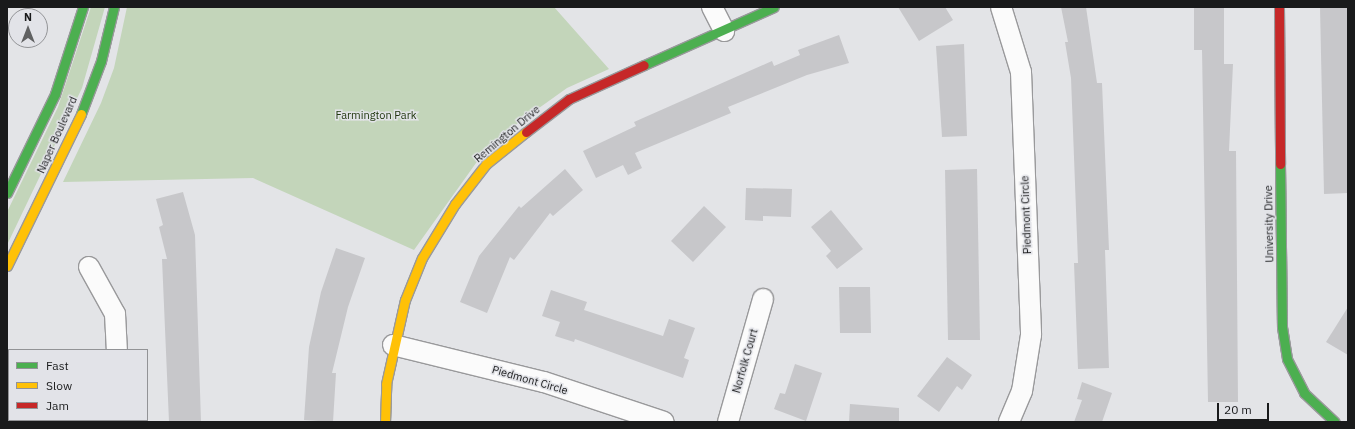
<!DOCTYPE html>
<html>
<head>
<meta charset="utf-8">
<style>
	body { margin:0 }
	#map { position:relative; width:1355px; height:429px; overflow:hidden; background:#e3e4e7; font-family:"IBM Plex Sans",sans-serif }
	div>[style] { position:absolute }
	.green>* { inset:0; background:#c3d5ba }
	.building>* { inset:0; background:#c7c7ca }
	.roads { filter:drop-shadow(1px 0 #99999b) drop-shadow(-1px 0 #99999b) drop-shadow(0 1px #99999b) drop-shadow(0 -1px #99999b) }
	.street>* { height:20px; margin:-10px; padding:0 10px; transform-origin:10px; border-radius:10px; background:#fbfbfb }
	.fast>* { height:9px; margin:-4.5px; padding:0 4.5px; transform-origin:4.5px; border-radius:4.5px; background:#4caf50 }
	.slow>* { height:9px; margin:-4.5px; padding:0 4.5px; transform-origin:4.5px; border-radius:4.5px; background:#ffc107 }
	.jam>* { height:9px; margin:-4.5px; padding:0 4.5px; transform-origin:4.5px; border-radius:4.5px; background:#c62828 }
	span { translate:-50% -50%; white-space:nowrap; text-align:center; line-height:1.15; -webkit-text-stroke:3px #e2e3e8; paint-order:stroke }
	.park-label { font-size:11px; color:#20370e }
	.street-label { font-size:11px; color:#191a1b }
	.frame { position:absolute; inset:0; border:8px solid #191a1b; pointer-events:none }
	.legend { position:absolute; left:8px; top:349px; width:140px; height:72px; box-sizing:border-box; background:#e2e3e8; border:1px solid #929396; margin:0; padding:5px 7px; list-style:none; font-size:12px; color:#191a1b }
	.legend li { display:flex; align-items:center; gap:8px; height:20px }
	.legend b { width:20px; border:1px solid #929396 }
	.north { position:absolute; left:8px; top:8px; width:40px; height:40px; box-sizing:border-box; background:#e2e3e8; border:1px solid #929396; border-radius:50%; rotate:0deg; font-size:11px; font-weight:700; line-height:16px; text-align:center; color:#191a1b }
	.north::after { content:''; display:block; margin:auto; width:14px; height:18px; background:#606162; clip-path:polygon(50% 0,100% 100%,50% 72%,0 100%) }
	.scale { position:absolute; left:1217px; top:403px; width:52px; height:18px; box-sizing:border-box; border:2px solid #191a1b; border-top:0; padding-left:5px; font-size:12px; line-height:14px; white-space:nowrap; color:#191a1b; -webkit-text-stroke:3px #e2e3e8; paint-order:stroke }
</style>
</head>
<body>
<div id="map">
	<div class="green">
		<div style="clip-path:polygon(91px 7px,105px 7px,82px 88px,7px 245px,7px 212px,58px 107px)"></div>
		<div style="clip-path:polygon(127px 7px,554px 7px,609px 69px,567px 88px,518px 123px,476px 163px,414px 250px,253px 178px,63px 182px,101px 103px,114px 68px)"></div>
	</div>
	<div class="building">
		<div style="clip-path:polygon(898px 7px,945px 7px,953px 20px,919px 41px)"></div>
		<div style="clip-path:polygon(1061px 7px,1086px 7px,1097px 83px,1102px 83px,1109px 250px,1105px 250px,1109px 368px,1078px 369px,1074px 263px,1078px 263px,1071px 78px,1065px 42px,1068px 42px)"></div>
		<div style="clip-path:polygon(1194px 7px,1224px 7px,1224px 64px,1233px 64px,1229px 151px,1236px 151px,1238px 402px,1208px 402px,1202px 50px,1194px 50px)"></div>
		<div style="clip-path:polygon(1320px 7px,1348px 7px,1348px 193px,1324px 194px)"></div>
		<div style="clip-path:polygon(839px 35px,849px 63px,807px 75px,728px 107px,731px 113px,635px 153px,642px 168px,628px 175px,623px 165px,596px 178px,583px 151px,636px 126px,634px 122px,772px 61px,774px 66px,800px 55px,798px 50px)"></div>
		<div style="clip-path:polygon(964px 44px,967px 136px,942px 137px,936px 46px)"></div>
		<div style="clip-path:polygon(565px 169px,583px 190px,553px 216px,550px 213px,514px 260px,510px 257px,487px 313px,460px 302px,479px 256px,519px 206px,521px 208px)"></div>
		<div style="clip-path:polygon(977px 169px,980px 340px,948px 340px,945px 170px)"></div>
		<div style="clip-path:polygon(746px 188px,792px 189px,791px 217px,763px 216px,763px 221px,745px 220px)"></div>
		<div style="clip-path:polygon(183px 192px,195px 235px,201px 422px,169px 422px,162px 259px,167px 259px,159px 227px,163px 225px,156px 199px)"></div>
		<div style="clip-path:polygon(704px 206px,726px 227px,693px 262px,671px 241px)"></div>
		<div style="clip-path:polygon(831px 210px,863px 249px,837px 269px,826px 256px,831px 251px,811px 227px)"></div>
		<div style="clip-path:polygon(336px 248px,365px 258px,348px 307px,332px 373px,336px 373px,333px 422px,304px 420px,309px 347px,321px 292px)"></div>
		<div style="clip-path:polygon(839px 287px,870px 287px,871px 333px,840px 333px)"></div>
		<div style="clip-path:polygon(551px 290px,587px 302px,584px 310px,663px 336px,669px 319px,695px 328px,684px 358px,689px 360px,683px 378px,575px 339px,574px 342px,555px 336px,560px 322px,542px 316px)"></div>
		<div style="clip-path:polygon(1348px 307px,1348px 355px,1326px 342px)"></div>
		<div style="clip-path:polygon(947px 357px,972px 375px,962px 390px,957px 386px,939px 412px,917px 396px)"></div>
		<div style="clip-path:polygon(795px 364px,822px 373px,806px 421px,774px 409px,780px 393px,785px 394px)"></div>
		<div style="clip-path:polygon(1082px 382px,1112px 393px,1102px 422px,1074px 422px,1082px 400px,1077px 399px)"></div>
		<div style="clip-path:polygon(850px 404px,899px 408px,899px 422px,849px 422px)"></div>
	</div>
	<div class="roads">
		<div class="street">
			<div style="left:712px;top:7px;width:27px;rotate:63deg"></div>
			<div style="left:1001px;top:7px;width:68px;rotate:72.9deg"></div>
			<div style="left:1021px;top:72px;width:263px;rotate:87.8deg"></div>
			<div style="left:1031px;top:335px;width:57px;rotate:99.1deg"></div>
			<div style="left:1022px;top:391px;width:34px;rotate:113deg"></div>
			<div style="left:89px;top:267px;width:54px;rotate:61deg"></div>
			<div style="left:115px;top:314px;width:36px;rotate:87deg"></div>
			<div style="left:393px;top:345px;width:155px;rotate:13.8deg"></div>
			<div style="left:544px;top:382px;width:126px;rotate:18.4deg"></div>
			<div style="left:120px;top:420px;width:2px;rotate:90deg"></div>
			<div style="left:728px;top:422px;width:128px;rotate:-74.1deg"></div>
		</div>
		<div class="fast">
			<div style="left:644px;top:65px;width:142px;rotate:-24deg"></div>
			<div style="left:81px;top:114px;width:57px;rotate:-69.3deg"></div>
			<div style="left:101px;top:61px;width:56px;rotate:-76.5deg"></div>
			<div style="left:1280px;top:164px;width:163px;rotate:89.3deg"></div>
			<div style="left:1282px;top:327px;width:32px;rotate:81deg"></div>
			<div style="left:1287px;top:359px;width:38px;rotate:63deg"></div>
			<div style="left:1304px;top:393px;width:42px;rotate:43.1deg"></div>
			<div style="left:7px;top:193px;width:110px;rotate:-64.1deg"></div>
			<div style="left:55px;top:94px;width:91px;rotate:-72.2deg"></div>
		</div>
		<div class="slow">
			<div style="left:7px;top:266px;width:169px;rotate:-64deg"></div>
			<div style="left:385px;top:422px;width:38px;rotate:-88deg"></div>
			<div style="left:386px;top:384px;width:86px;rotate:-77.3deg"></div>
			<div style="left:405px;top:300px;width:45px;rotate:-68deg"></div>
			<div style="left:422px;top:258px;width:63px;rotate:-58.6deg"></div>
			<div style="left:455px;top:204px;width:51px;rotate:-52.2deg"></div>
			<div style="left:486px;top:164px;width:51px;rotate:-38.7deg"></div>
		</div>
		<div class="jam">
			<div style="left:1279px;top:7px;width:157px;rotate:89.6deg"></div>
			<div style="left:526px;top:132px;width:54px;rotate:-37.5deg"></div>
			<div style="left:569px;top:99px;width:82px;rotate:-24.4deg"></div>
		</div>
	</div>
	<div class="park-label">
		<span style="left:376px;top:115px">Farmington Park</span>
	</div>
	<div class="street-label">
		<span style="left:507px;top:134px;rotate:-40deg">Remington Drive</span>
		<span style="left:57px;top:135px;rotate:-66deg">Naper Boulevard</span>
		<span style="left:1026px;top:215px;rotate:-92deg">Piedmont Circle</span>
		<span style="left:1269px;top:224px;rotate:-91deg">University Drive</span>
		<span style="left:745px;top:361px;rotate:-74deg">Norfolk Court</span>
		<span style="left:530px;top:380px;rotate:16deg">Piedmont Circle</span>
	</div>
	<div class="frame"></div>
	<ul class="legend">
	<li><b style="height:5px;background:#4caf50"></b>Fast</li>
	<li><b style="height:5px;background:#ffc107"></b>Slow</li>
	<li><b style="height:5px;background:#c62828"></b>Jam</li>
	</ul>
	<div class="north">N</div>
	<div class="scale">20 m</div>
</div>
</body>
</html>
